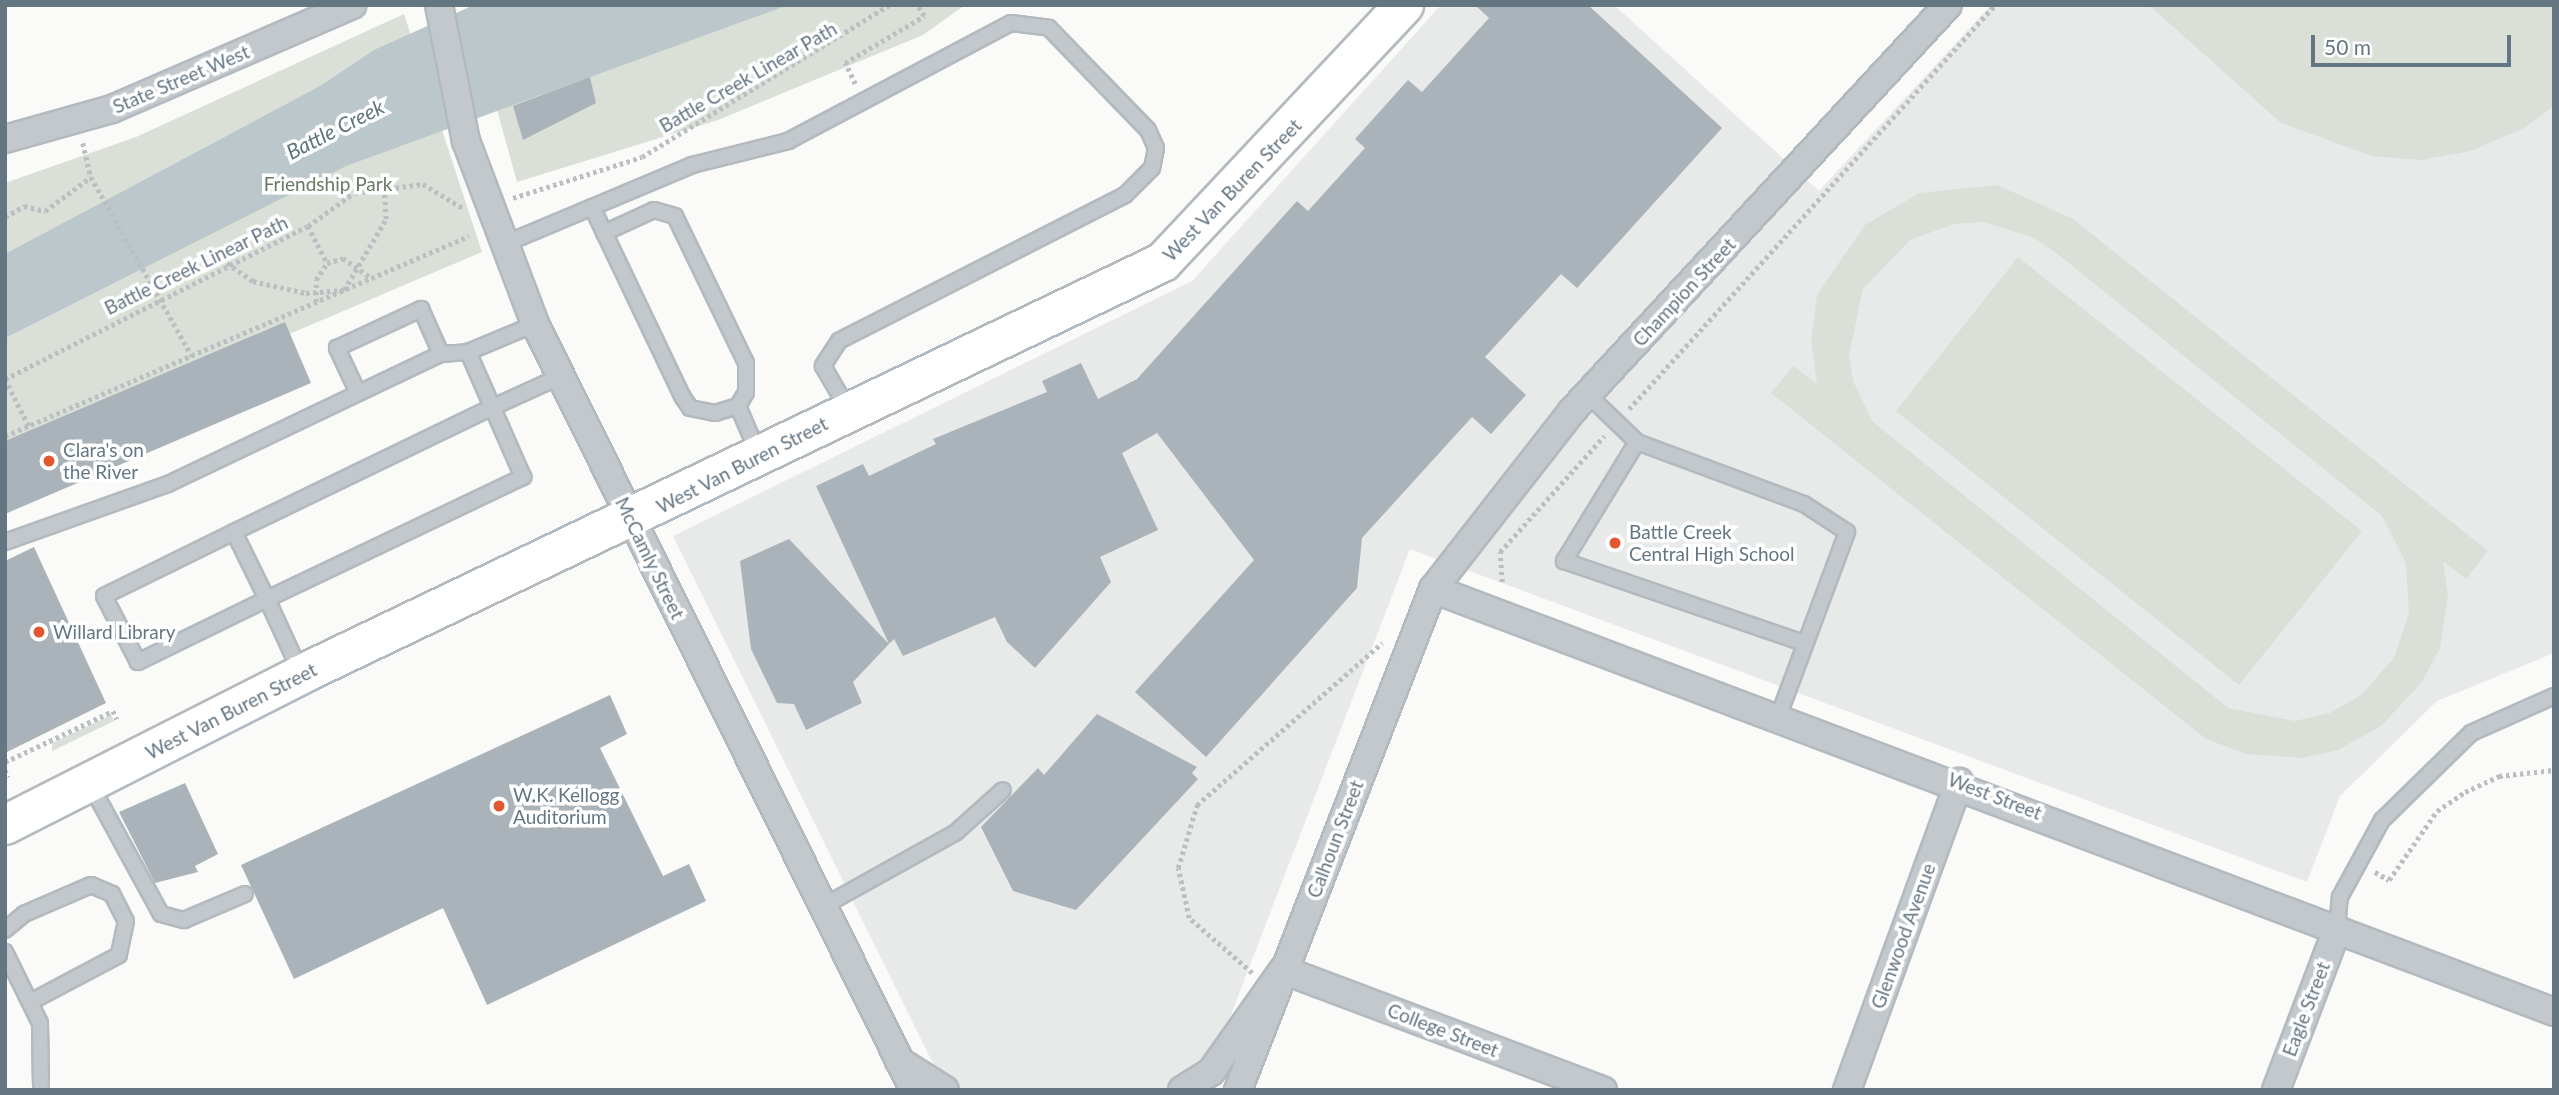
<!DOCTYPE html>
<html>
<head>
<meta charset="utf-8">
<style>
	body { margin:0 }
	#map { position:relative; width:2559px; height:1095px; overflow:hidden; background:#fafaf8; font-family:Lato,sans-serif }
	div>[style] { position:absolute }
	.built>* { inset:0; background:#e8e9e9 }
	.green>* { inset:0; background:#dadfd7 }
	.water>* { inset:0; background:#bbc7cb }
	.building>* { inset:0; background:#aab3b9 }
	.path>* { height:4.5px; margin-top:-2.25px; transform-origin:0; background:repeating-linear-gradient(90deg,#bbbfc2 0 3.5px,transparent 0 7px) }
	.roads { filter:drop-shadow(2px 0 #b3babf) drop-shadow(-2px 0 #b3babf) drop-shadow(0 2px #b3babf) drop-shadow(0 -2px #b3babf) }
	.lane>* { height:14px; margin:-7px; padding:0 7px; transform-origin:7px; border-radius:7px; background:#c3c8cc }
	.street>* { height:26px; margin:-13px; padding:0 13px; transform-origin:13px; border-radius:13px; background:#c3c8cc }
	.secondary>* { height:38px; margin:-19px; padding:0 19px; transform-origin:19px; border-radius:19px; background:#fff }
	.dots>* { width:19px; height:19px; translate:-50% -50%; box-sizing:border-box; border:4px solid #fff; border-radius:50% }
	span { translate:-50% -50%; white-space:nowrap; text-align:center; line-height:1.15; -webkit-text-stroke:7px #fff; paint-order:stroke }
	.street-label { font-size:19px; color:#657683 }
	.park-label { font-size:19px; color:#687a64 }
	.poi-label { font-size:19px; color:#657683 }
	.left { translate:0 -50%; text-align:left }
	.water-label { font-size:21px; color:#60757c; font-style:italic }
	.frame { position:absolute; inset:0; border:7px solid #657683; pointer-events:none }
	.scale { position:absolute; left:2311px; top:35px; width:200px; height:32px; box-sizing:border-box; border:4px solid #657683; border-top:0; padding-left:9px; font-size:21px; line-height:24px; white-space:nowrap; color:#657683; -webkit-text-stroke:5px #fff; paint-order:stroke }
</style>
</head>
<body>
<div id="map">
	<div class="built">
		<div style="clip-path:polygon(1441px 5px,1614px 5px,1819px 191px,1991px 5px,2554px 5px,2554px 653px,2437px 701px,2340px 796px,2307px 882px,1410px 549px,1202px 1090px,946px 1090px,673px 536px,1192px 281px)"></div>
	</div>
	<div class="green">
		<div style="clip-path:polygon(468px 5px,965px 5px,923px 35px,718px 120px,517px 182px)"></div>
		<div style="clip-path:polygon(2149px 5px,2554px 5px,2554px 106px,2524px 128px,2471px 151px,2420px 160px,2372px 156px,2281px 123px)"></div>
		<div style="clip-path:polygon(404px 14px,482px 252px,5px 455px,5px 183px,136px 137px)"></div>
		<div style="clip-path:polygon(evenodd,1997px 185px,2073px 219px,2488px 551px,2466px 579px,2443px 561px,2448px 595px,2440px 648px,2422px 682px,2381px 726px,2338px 750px,2302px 758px,2246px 754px,2206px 739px,1771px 393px,1793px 366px,1817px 384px,1811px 341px,1817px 295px,1865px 225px,1919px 193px,1997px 185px,1984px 222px,2034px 238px,2055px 252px,2382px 516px,2406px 563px,2409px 613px,2394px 658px,2361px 695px,2330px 713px,2295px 721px,2228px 708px,1873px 422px,1853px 381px,1849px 355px,1863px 289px,1910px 240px,1954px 224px,1984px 222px)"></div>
		<div style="clip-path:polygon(2018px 257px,2362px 531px,2239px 685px,1896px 411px)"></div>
		<div style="clip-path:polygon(111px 715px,114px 721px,52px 751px,52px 743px)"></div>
	</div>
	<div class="water">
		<div style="clip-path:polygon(474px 5px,788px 5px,346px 166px,5px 338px,5px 254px,320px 86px,374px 50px)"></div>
	</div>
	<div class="building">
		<div style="clip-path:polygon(1475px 5px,1588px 5px,1722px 128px,1577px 288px,1561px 274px,1485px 357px,1526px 395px,1491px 434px,1472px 417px,1362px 538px,1357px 588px,1206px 757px,1135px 692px,1254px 560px,1157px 433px,1122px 453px,1158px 530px,1100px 557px,1111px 582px,1035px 668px,1007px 642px,995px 617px,903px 656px,894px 639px,889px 644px,816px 486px,863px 464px,869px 476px,936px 444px,933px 439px,1047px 392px,1042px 381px,1081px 363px,1098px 399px,1137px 379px,1297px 201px,1308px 211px,1365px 148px,1355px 139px,1408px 80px,1422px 92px,1489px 18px)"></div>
		<div style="clip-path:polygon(590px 77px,596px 103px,523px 140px,513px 106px)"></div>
		<div style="clip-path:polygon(285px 322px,311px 383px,5px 514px,5px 441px)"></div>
		<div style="clip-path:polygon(789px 539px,889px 644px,853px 682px,862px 703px,806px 730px,794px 704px,777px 703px,751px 649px,740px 561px)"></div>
		<div style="clip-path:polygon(34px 547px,106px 703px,5px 753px,5px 561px)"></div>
		<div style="clip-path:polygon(610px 695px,627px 734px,600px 748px,663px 876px,689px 864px,706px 901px,487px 1005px,443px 908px,294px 979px,241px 865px)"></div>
		<div style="clip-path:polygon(1097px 714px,1197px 767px,1192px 773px,1198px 779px,1076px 910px,1013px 891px,981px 827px,1038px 768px,1044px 775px)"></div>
		<div style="clip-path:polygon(185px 783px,218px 854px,195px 866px,198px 872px,155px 883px,119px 812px)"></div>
	</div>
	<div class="path">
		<div style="left:855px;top:84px;width:23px;rotate:-115deg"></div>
		<div style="left:845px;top:63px;width:92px;rotate:-30.7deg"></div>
		<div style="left:924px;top:16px;width:13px;rotate:-122deg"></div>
		<div style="left:83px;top:143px;width:35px;rotate:77deg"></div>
		<div style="left:91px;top:177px;width:206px;rotate:60.6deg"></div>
		<div style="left:513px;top:198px;width:135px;rotate:-17.6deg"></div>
		<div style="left:642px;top:157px;width:290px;rotate:-31.6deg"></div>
		<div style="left:5px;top:217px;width:22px;rotate:-30deg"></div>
		<div style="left:24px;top:206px;width:22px;rotate:13deg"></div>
		<div style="left:45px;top:211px;width:57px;rotate:-36.5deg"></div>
		<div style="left:308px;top:226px;width:42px;rotate:62.8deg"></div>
		<div style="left:227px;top:263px;width:32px;rotate:35deg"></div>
		<div style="left:253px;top:281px;width:54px;rotate:12.8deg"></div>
		<div style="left:306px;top:293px;width:38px;rotate:-5deg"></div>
		<div style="left:344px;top:290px;width:82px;rotate:-59.4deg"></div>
		<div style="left:386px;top:219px;width:29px;rotate:-94deg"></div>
		<div style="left:316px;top:302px;width:22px;rotate:-90deg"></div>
		<div style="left:316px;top:280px;width:20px;rotate:-57deg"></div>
		<div style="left:327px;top:263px;width:17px;rotate:-17deg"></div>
		<div style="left:343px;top:258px;width:35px;rotate:35deg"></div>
		<div style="left:5px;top:379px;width:339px;rotate:-26.8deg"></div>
		<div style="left:308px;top:226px;width:57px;rotate:-35.7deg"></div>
		<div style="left:354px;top:193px;width:70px;rotate:-7.4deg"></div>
		<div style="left:423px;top:184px;width:48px;rotate:31.4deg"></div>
		<div style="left:5px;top:379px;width:53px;rotate:62.9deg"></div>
		<div style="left:1629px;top:409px;width:545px;rotate:-47.83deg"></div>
		<div style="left:5px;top:436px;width:505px;rotate:-23.32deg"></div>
		<div style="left:1502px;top:582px;width:30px;rotate:-94deg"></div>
		<div style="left:1500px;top:552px;width:156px;rotate:-48.1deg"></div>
		<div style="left:5px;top:762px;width:119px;rotate:-25.3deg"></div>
		<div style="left:113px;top:711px;width:9px;rotate:63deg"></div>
		<div style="left:5px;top:770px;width:8px;rotate:67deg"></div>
		<div style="left:2375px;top:872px;width:16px;rotate:30deg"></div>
		<div style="left:2389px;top:880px;width:84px;rotate:-55.2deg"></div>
		<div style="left:2437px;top:811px;width:34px;rotate:-34deg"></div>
		<div style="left:2465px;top:792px;width:38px;rotate:-25deg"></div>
		<div style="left:2499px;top:776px;width:55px;rotate:-6.2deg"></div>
		<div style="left:1252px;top:973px;width:84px;rotate:-138.9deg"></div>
		<div style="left:1189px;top:918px;width:51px;rotate:-102.4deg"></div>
		<div style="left:1178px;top:868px;width:66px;rotate:-73.2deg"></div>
		<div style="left:1197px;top:805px;width:246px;rotate:-41.2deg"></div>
	</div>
	<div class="roads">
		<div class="lane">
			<div style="left:592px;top:207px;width:209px;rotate:64.5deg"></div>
			<div style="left:682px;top:396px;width:14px;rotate:56deg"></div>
			<div style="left:690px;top:408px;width:25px;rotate:11deg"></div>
			<div style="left:715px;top:413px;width:24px;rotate:-17deg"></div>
			<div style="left:738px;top:406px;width:16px;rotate:-60deg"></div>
			<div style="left:746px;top:392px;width:29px;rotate:-90deg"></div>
			<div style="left:746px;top:363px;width:163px;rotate:-115.8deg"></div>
			<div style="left:675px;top:216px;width:22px;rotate:-164deg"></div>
			<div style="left:654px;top:210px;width:55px;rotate:155.3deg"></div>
			<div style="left:502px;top:245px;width:206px;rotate:-22.8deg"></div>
			<div style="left:692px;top:165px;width:99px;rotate:-14deg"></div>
			<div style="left:788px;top:141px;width:252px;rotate:-27.9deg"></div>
			<div style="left:1011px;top:23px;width:38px;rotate:7deg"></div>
			<div style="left:1049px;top:28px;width:142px;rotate:45.9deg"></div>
			<div style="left:1148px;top:130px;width:20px;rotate:66deg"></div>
			<div style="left:1156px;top:148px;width:20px;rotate:101deg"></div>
			<div style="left:1152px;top:168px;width:38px;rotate:135deg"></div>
			<div style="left:1125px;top:195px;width:321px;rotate:153deg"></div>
			<div style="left:839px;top:341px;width:30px;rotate:123deg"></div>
			<div style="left:823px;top:366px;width:52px;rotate:60deg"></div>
			<div style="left:358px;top:393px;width:50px;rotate:-115deg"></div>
			<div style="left:337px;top:348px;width:93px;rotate:-24.9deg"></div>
			<div style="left:421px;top:309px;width:49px;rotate:66deg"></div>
			<div style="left:1587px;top:394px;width:69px;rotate:43.8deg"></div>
			<div style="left:1637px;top:442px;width:178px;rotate:20.4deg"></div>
			<div style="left:1804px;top:504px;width:51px;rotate:33.1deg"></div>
			<div style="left:1847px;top:532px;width:195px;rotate:110.4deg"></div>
			<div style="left:738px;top:406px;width:51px;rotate:66.9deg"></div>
			<div style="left:1637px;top:442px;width:140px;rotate:121.5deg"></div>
			<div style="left:1564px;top:561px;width:253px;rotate:18.9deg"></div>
			<div style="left:234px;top:532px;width:75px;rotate:63.8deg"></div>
			<div style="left:267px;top:599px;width:144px;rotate:154deg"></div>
			<div style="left:138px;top:662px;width:74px;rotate:-117.3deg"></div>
			<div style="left:104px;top:596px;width:145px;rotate:-26.2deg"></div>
			<div style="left:234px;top:532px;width:285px;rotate:-25.8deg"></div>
			<div style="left:491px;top:408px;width:75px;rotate:-24.5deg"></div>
			<div style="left:5px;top:542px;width:173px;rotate:-19.6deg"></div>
			<div style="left:168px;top:484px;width:302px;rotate:-25.5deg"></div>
			<div style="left:441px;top:354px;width:27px;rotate:-4deg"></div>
			<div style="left:468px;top:352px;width:73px;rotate:-22.7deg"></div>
			<div style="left:301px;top:673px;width:81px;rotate:-114.7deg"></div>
			<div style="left:267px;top:599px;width:284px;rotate:-25.5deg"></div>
			<div style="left:523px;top:477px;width:137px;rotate:-113.7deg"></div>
			<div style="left:90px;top:784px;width:148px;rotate:61.4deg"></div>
			<div style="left:161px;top:914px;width:24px;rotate:15deg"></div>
			<div style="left:184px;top:920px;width:66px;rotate:-23.1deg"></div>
			<div style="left:820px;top:908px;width:154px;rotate:-29.1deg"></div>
			<div style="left:955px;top:833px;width:64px;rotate:-41.9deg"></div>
			<div style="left:2337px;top:929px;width:32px;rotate:-85deg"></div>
			<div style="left:2340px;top:897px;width:88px;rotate:-61.4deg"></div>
			<div style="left:2382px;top:820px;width:124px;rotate:-44.3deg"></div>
			<div style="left:2471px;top:733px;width:91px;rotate:-24deg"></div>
			<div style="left:5px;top:930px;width:25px;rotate:-40deg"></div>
			<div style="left:24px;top:914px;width:73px;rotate:-23.4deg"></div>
			<div style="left:91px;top:885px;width:23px;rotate:23deg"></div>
			<div style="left:112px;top:894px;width:30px;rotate:63deg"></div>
			<div style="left:126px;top:921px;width:35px;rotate:102deg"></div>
			<div style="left:119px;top:955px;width:98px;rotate:152.1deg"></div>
			<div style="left:5px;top:952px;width:79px;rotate:63.8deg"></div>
			<div style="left:40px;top:1023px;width:61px;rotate:89.1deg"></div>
		</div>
		<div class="street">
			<div style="left:439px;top:5px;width:139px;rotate:78.8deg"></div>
			<div style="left:466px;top:141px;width:196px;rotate:69.3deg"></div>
			<div style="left:535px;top:324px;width:855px;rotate:63.67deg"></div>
			<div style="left:5px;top:139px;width:111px;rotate:-15.7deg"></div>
			<div style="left:112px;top:109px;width:262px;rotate:-23.4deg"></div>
			<div style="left:1433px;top:589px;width:1198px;rotate:20.67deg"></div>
			<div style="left:899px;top:1061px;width:54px;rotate:32.2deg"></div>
			<div style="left:1182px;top:1090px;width:34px;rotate:-32deg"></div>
			<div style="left:1211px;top:1072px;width:125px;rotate:-54.8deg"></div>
			<div style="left:1283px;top:970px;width:342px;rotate:20.6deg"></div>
			<div style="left:1238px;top:1090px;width:538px;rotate:-68.73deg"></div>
			<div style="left:1433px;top:589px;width:226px;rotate:-52deg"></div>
			<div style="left:1572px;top:411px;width:553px;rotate:-47.2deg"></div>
			<div style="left:1847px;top:1090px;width:328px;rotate:-70deg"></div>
			<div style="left:2276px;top:1090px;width:172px;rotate:-69.2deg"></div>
		</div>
		<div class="secondary">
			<div style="left:5px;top:825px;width:333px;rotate:-26.9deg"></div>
			<div style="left:302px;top:674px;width:954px;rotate:-25.57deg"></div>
			<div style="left:1163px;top:262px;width:352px;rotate:-46.8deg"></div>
		</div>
	</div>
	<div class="dots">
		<div style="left:49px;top:461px;background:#e4572e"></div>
		<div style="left:1615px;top:543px;background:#e4572e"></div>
		<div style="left:39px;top:632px;background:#e4572e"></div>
		<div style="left:499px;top:806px;background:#e4572e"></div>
	</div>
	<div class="street-label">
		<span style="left:748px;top:77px;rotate:-30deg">Battle Creek Linear Path</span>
		<span style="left:181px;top:79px;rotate:-23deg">State Street West</span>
		<span style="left:1232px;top:190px;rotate:-46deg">West Van Buren Street</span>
		<span style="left:196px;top:265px;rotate:-26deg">Battle Creek Linear Path</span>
		<span style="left:1684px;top:292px;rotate:-47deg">Champion Street</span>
		<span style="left:742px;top:465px;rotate:-27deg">West Van Buren Street</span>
		<span style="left:650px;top:558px;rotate:64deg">McCamly Street</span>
		<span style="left:231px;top:711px;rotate:-27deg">West Van Buren Street</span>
		<span style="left:1995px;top:796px;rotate:21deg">West Street</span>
		<span style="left:1335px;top:839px;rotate:-69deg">Calhoun Street</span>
		<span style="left:1903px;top:936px;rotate:-70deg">Glenwood Avenue</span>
		<span style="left:2306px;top:1009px;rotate:-69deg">Eagle Street</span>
		<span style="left:1443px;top:1030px;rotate:21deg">College Street</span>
	</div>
	<div class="park-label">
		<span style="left:328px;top:184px">Friendship Park</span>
	</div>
	<div class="poi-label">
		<span class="left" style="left:63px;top:461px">Clara's on<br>the River</span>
		<span class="left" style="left:1629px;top:543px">Battle Creek<br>Central High School</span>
		<span class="left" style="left:53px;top:632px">Willard Library</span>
		<span class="left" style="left:513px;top:806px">W.K. Kellogg<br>Auditorium</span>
	</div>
	<div class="water-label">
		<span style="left:335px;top:129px;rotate:-27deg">Battle Creek</span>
	</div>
	<div class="frame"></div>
	<div class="scale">50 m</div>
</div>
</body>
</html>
